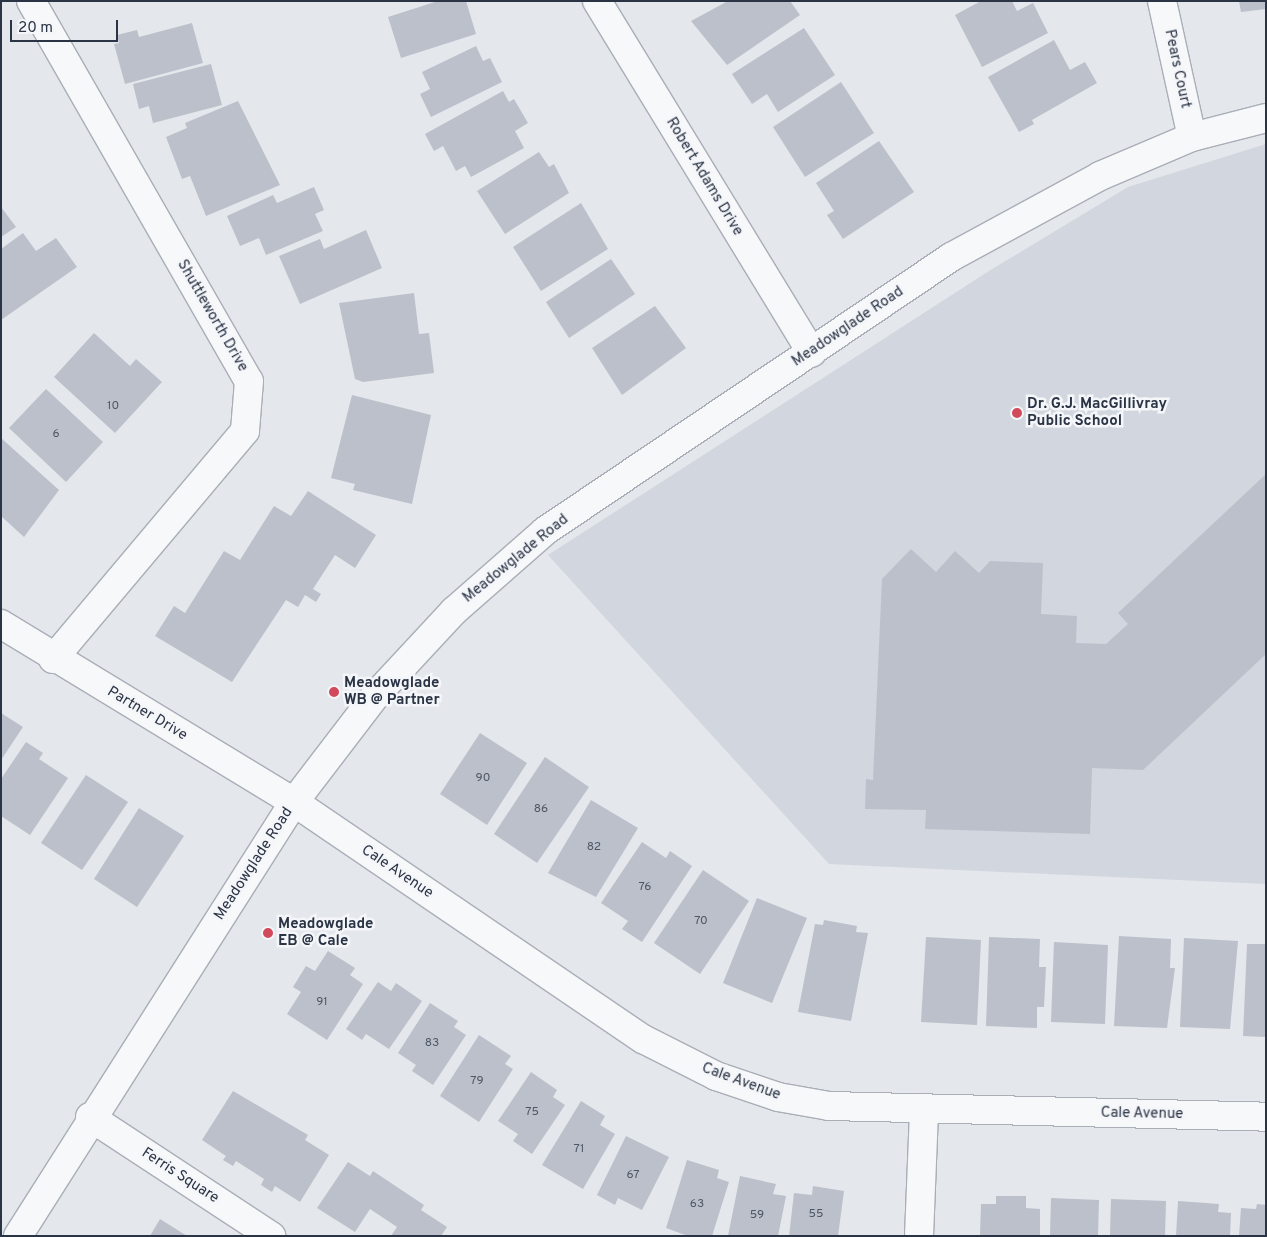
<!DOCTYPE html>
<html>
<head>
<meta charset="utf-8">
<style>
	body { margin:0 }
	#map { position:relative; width:1267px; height:1237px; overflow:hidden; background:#e4e7ec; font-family:Overpass,sans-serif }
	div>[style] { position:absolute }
	.built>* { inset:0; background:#d2d6de }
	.building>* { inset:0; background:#bbc0ca }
	.roads { filter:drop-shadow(1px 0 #a9aeb7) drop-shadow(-1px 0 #a9aeb7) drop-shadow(0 1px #a9aeb7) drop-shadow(0 -1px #a9aeb7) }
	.minor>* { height:28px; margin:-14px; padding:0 14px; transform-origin:14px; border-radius:14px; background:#f7f8fa }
	.dots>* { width:14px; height:14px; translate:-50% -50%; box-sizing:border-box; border:2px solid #f4f6f9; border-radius:50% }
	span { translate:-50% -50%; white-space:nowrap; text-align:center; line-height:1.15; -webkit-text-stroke:5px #f4f6f9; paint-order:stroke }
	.number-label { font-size:12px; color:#4f5766 }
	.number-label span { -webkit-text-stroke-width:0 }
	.street-label { font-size:15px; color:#2b3445 }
	.poi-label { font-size:15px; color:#2b3445; font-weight:700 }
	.left { translate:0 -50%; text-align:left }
	.frame { position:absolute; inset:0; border:2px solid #2b3445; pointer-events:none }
	.scale { position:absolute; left:10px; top:20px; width:108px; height:22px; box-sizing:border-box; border:2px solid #2b3445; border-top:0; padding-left:6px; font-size:15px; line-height:18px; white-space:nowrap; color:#2b3445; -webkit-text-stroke:4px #f4f6f9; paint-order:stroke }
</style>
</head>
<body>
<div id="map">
	<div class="built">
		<div style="clip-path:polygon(1266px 144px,1266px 884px,829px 864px,548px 555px,989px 271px,1128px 187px)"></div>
	</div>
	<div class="building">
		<div style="clip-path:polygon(438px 1px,466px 1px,476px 34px,401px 58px,388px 17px)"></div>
		<div style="clip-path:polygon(728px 1px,790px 1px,800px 15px,727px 65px,691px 21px)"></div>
		<div style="clip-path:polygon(981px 1px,1012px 1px,1017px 11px,1033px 3px,1048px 33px,982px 67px,955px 15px)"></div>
		<div style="clip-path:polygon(1239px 1px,1266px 1px,1266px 9px,1241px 12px)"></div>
		<div style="clip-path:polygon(192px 23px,203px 63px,125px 84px,114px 44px,119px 43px,117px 35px,137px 30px,139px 37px)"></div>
		<div style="clip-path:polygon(804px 28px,835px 75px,778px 112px,767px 94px,752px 104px,732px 74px)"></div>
		<div style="clip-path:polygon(1054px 40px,1070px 70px,1085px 62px,1097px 83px,1032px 120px,1034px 124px,1019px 132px,988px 77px)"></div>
		<div style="clip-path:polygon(476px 46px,483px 61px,490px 58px,502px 82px,431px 117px,420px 94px,430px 89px,422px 72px)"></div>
		<div style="clip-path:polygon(211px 64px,222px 105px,153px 123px,149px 106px,139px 109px,133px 84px)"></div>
		<div style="clip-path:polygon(841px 82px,874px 133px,805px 177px,773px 127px)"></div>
		<div style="clip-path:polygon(503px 91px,509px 102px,514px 99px,528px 123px,515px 131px,524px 148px,471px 177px,465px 166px,456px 171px,443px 146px,434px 151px,425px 134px)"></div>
		<div style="clip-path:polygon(238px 101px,280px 185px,206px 216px,190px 176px,182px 179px,166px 137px,187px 128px,185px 123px)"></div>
		<div style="clip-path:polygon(879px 141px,914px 192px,843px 239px,827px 215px,834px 211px,816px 183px)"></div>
		<div style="clip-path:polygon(539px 152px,549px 167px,554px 164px,569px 193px,505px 234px,477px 191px)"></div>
		<div style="clip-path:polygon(314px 187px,324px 210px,315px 214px,323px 231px,266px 255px,259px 238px,240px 246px,227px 216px,273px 195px,277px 203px)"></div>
		<div style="clip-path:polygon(581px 203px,608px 249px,541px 291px,513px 247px)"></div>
		<div style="clip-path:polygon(1px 207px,16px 227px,1px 237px)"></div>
		<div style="clip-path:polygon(366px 230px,382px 268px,300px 304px,279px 256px,320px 239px,324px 249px)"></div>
		<div style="clip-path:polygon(23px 233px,36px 251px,56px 238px,77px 267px,1px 320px,1px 249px)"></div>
		<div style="clip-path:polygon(611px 259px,635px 294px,569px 338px,546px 302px)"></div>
		<div style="clip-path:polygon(414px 293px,419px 334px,429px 333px,434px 373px,363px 382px,355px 379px,339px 303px)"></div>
		<div style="clip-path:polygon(655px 306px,686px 348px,622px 395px,592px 348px)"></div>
		<div style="clip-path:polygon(94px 333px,130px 366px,136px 359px,162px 382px,115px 433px,54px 377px)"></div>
		<div style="clip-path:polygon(46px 389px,103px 442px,66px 482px,9px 428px)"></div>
		<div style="clip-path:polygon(352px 395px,431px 415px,412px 504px,353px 490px,355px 484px,331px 478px)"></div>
		<div style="clip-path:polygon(1px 438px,59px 490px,24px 537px,1px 516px)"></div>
		<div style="clip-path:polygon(1266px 474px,1266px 654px,1143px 770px,1092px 768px,1090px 834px,925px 829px,926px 810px,865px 809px,866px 779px,873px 780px,882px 579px,911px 549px,936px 572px,955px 551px,979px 573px,990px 561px,1043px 563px,1041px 614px,1077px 616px,1076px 643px,1106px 644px,1128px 624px,1118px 613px)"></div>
		<div style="clip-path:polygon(308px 491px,376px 535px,355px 568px,335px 555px,313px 589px,321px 594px,316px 602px,305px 595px,298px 607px,286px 600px,232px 682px,155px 636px,174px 606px,185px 613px,224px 551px,240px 560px,274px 506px,291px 516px)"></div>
		<div style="clip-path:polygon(1px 713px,23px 727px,1px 760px)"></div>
		<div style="clip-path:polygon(480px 733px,527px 763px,487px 825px,440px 794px)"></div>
		<div style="clip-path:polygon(26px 742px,43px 753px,39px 759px,68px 778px,30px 835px,1px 816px,1px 779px)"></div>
		<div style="clip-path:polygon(545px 757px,589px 787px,537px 863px,494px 834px)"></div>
		<div style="clip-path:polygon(86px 775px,128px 802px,82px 870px,41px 843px)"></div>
		<div style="clip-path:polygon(591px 800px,638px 828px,596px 897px,548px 873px)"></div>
		<div style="clip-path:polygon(139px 808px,184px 836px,137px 907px,94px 879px)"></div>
		<div style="clip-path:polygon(642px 842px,666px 858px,670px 851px,692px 866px,642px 942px,622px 929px,628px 921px,601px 903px)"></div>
		<div style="clip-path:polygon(703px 870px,749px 901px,700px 974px,654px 943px)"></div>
		<div style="clip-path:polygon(757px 898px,807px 918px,772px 1003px,723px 983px)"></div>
		<div style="clip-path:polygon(824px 920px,857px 926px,856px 932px,868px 933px,851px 1021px,798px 1012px,815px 924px,823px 925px)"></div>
		<div style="clip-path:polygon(1119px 936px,1171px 939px,1170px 968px,1175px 968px,1167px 1028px,1114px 1026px)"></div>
		<div style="clip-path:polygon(926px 937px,981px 940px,977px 1025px,921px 1022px)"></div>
		<div style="clip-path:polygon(989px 937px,1040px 939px,1039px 967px,1046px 967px,1044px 1007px,1037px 1007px,1037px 1028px,986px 1026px)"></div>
		<div style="clip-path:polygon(1184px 938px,1238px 941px,1230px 1029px,1180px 1027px)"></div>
		<div style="clip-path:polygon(1054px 942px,1108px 945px,1105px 1024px,1051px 1022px)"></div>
		<div style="clip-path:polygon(1247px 944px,1266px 944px,1266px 1037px,1243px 1036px)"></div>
		<div style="clip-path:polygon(328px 951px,355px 968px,350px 975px,363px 984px,327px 1040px,287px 1014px,301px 992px,293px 987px,306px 966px,315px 971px)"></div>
		<div style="clip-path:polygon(378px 982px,391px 991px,396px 983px,422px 1001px,389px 1049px,366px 1034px,362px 1040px,346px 1029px)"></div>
		<div style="clip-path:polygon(430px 1003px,458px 1021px,454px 1027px,466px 1035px,433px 1085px,412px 1071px,416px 1065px,398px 1053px)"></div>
		<div style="clip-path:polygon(479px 1035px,511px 1056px,505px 1064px,513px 1069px,479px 1122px,440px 1096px)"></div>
		<div style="clip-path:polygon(531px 1072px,557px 1090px,553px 1097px,565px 1105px,532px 1154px,513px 1141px,518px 1134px,498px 1121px)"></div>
		<div style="clip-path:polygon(233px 1091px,308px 1135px,305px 1140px,329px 1155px,300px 1202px,275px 1186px,272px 1192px,261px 1185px,264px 1179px,236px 1161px,233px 1166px,223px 1160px,226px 1156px,202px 1140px)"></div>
		<div style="clip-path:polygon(581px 1101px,605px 1116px,600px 1125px,615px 1134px,583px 1189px,542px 1165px)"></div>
		<div style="clip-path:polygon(626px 1136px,669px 1157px,642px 1210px,618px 1198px,615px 1205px,597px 1195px)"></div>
		<div style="clip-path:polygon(687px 1160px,719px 1170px,717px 1178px,729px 1182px,712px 1236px,688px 1236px,666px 1228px)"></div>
		<div style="clip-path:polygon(348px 1162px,370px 1176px,373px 1171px,424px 1205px,421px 1210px,447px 1227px,441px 1236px,391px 1236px,397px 1227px,370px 1209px,355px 1232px,317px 1208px)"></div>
		<div style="clip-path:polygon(740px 1176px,776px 1184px,773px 1194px,786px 1196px,778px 1236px,728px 1236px)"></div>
		<div style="clip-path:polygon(813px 1186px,844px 1191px,838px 1236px,789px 1236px,794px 1193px,812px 1195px)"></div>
		<div style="clip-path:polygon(996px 1196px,1026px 1196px,1026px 1208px,1040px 1209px,1040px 1236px,980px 1236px,981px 1204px,996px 1204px)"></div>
		<div style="clip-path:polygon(1051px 1198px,1099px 1200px,1098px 1236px,1050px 1236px)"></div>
		<div style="clip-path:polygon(1111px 1199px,1166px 1201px,1165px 1236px,1110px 1236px)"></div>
		<div style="clip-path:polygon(1178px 1201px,1219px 1204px,1218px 1212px,1231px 1213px,1230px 1236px,1176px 1236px)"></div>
		<div style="clip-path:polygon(1257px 1204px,1266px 1205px,1266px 1236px,1239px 1236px,1241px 1208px,1256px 1209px)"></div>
		<div style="clip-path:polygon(160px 1219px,187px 1236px,150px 1236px)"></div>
	</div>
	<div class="roads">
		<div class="minor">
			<div style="left:31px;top:1px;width:438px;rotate:60.2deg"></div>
			<div style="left:249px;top:381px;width:50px;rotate:94.6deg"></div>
			<div style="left:245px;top:431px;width:298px;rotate:130.1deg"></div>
			<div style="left:597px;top:1px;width:412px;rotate:58.6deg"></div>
			<div style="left:1162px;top:1px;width:139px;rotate:77.6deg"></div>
			<div style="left:1px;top:624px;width:343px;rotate:31.3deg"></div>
			<div style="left:294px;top:802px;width:422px;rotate:34.2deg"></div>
			<div style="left:643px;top:1039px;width:82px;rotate:26.9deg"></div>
			<div style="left:716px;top:1076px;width:65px;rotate:18.7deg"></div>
			<div style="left:778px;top:1097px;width:52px;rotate:10deg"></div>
			<div style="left:829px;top:1106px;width:437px;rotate:1.4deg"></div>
			<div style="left:90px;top:1117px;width:217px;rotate:33.3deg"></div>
			<div style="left:18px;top:1236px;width:514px;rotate:-57.55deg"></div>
			<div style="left:294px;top:802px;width:133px;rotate:-52.6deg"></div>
			<div style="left:375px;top:696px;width:116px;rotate:-47.1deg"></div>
			<div style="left:454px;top:611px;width:121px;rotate:-41.3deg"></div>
			<div style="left:545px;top:531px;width:490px;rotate:-34deg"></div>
			<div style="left:951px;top:257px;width:170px;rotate:-28.5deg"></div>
			<div style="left:1100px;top:176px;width:100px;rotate:-23deg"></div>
			<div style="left:1192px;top:137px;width:76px;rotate:-14.4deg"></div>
			<div style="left:919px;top:1236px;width:127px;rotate:-87.7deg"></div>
		</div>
	</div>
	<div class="dots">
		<div style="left:1017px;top:413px;background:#d1495b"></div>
		<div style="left:334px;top:692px;background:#d1495b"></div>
		<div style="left:268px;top:933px;background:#d1495b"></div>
	</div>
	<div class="number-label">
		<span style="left:113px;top:407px">10</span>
		<span style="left:56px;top:435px">6</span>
		<span style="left:483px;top:779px">90</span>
		<span style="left:541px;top:810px">86</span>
		<span style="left:594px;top:848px">82</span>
		<span style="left:645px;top:888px">76</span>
		<span style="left:701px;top:922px">70</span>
		<span style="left:322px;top:1003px">91</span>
		<span style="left:432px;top:1044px">83</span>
		<span style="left:477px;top:1082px">79</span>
		<span style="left:532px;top:1113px">75</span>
		<span style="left:579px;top:1150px">71</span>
		<span style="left:633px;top:1176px">67</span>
		<span style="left:697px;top:1205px">63</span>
		<span style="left:816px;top:1215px">55</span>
		<span style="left:757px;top:1216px">59</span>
	</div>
	<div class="street-label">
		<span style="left:1177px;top:69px;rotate:78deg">Pears Court</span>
		<span style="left:704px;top:177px;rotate:59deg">Robert Adams Drive</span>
		<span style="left:212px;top:316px;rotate:60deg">Shuttleworth Drive</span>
		<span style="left:848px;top:327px;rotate:-34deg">Meadowglade Road</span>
		<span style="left:516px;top:559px;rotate:-39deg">Meadowglade Road</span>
		<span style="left:147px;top:714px;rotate:31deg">Partner Drive</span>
		<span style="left:254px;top:864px;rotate:-57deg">Meadowglade Road</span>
		<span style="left:397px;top:872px;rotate:34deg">Cale Avenue</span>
		<span style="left:741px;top:1082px;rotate:20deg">Cale Avenue</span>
		<span style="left:1142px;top:1114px;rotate:1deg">Cale Avenue</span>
		<span style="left:180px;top:1176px;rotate:33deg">Ferris Square</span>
	</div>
	<div class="poi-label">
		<span class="left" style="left:1027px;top:413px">Dr. G.J. MacGillivray<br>Public School</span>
		<span class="left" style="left:344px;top:692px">Meadowglade<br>WB @ Partner</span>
		<span class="left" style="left:278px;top:933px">Meadowglade<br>EB @ Cale</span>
	</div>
	<div class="frame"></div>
	<div class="scale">20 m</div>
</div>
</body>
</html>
